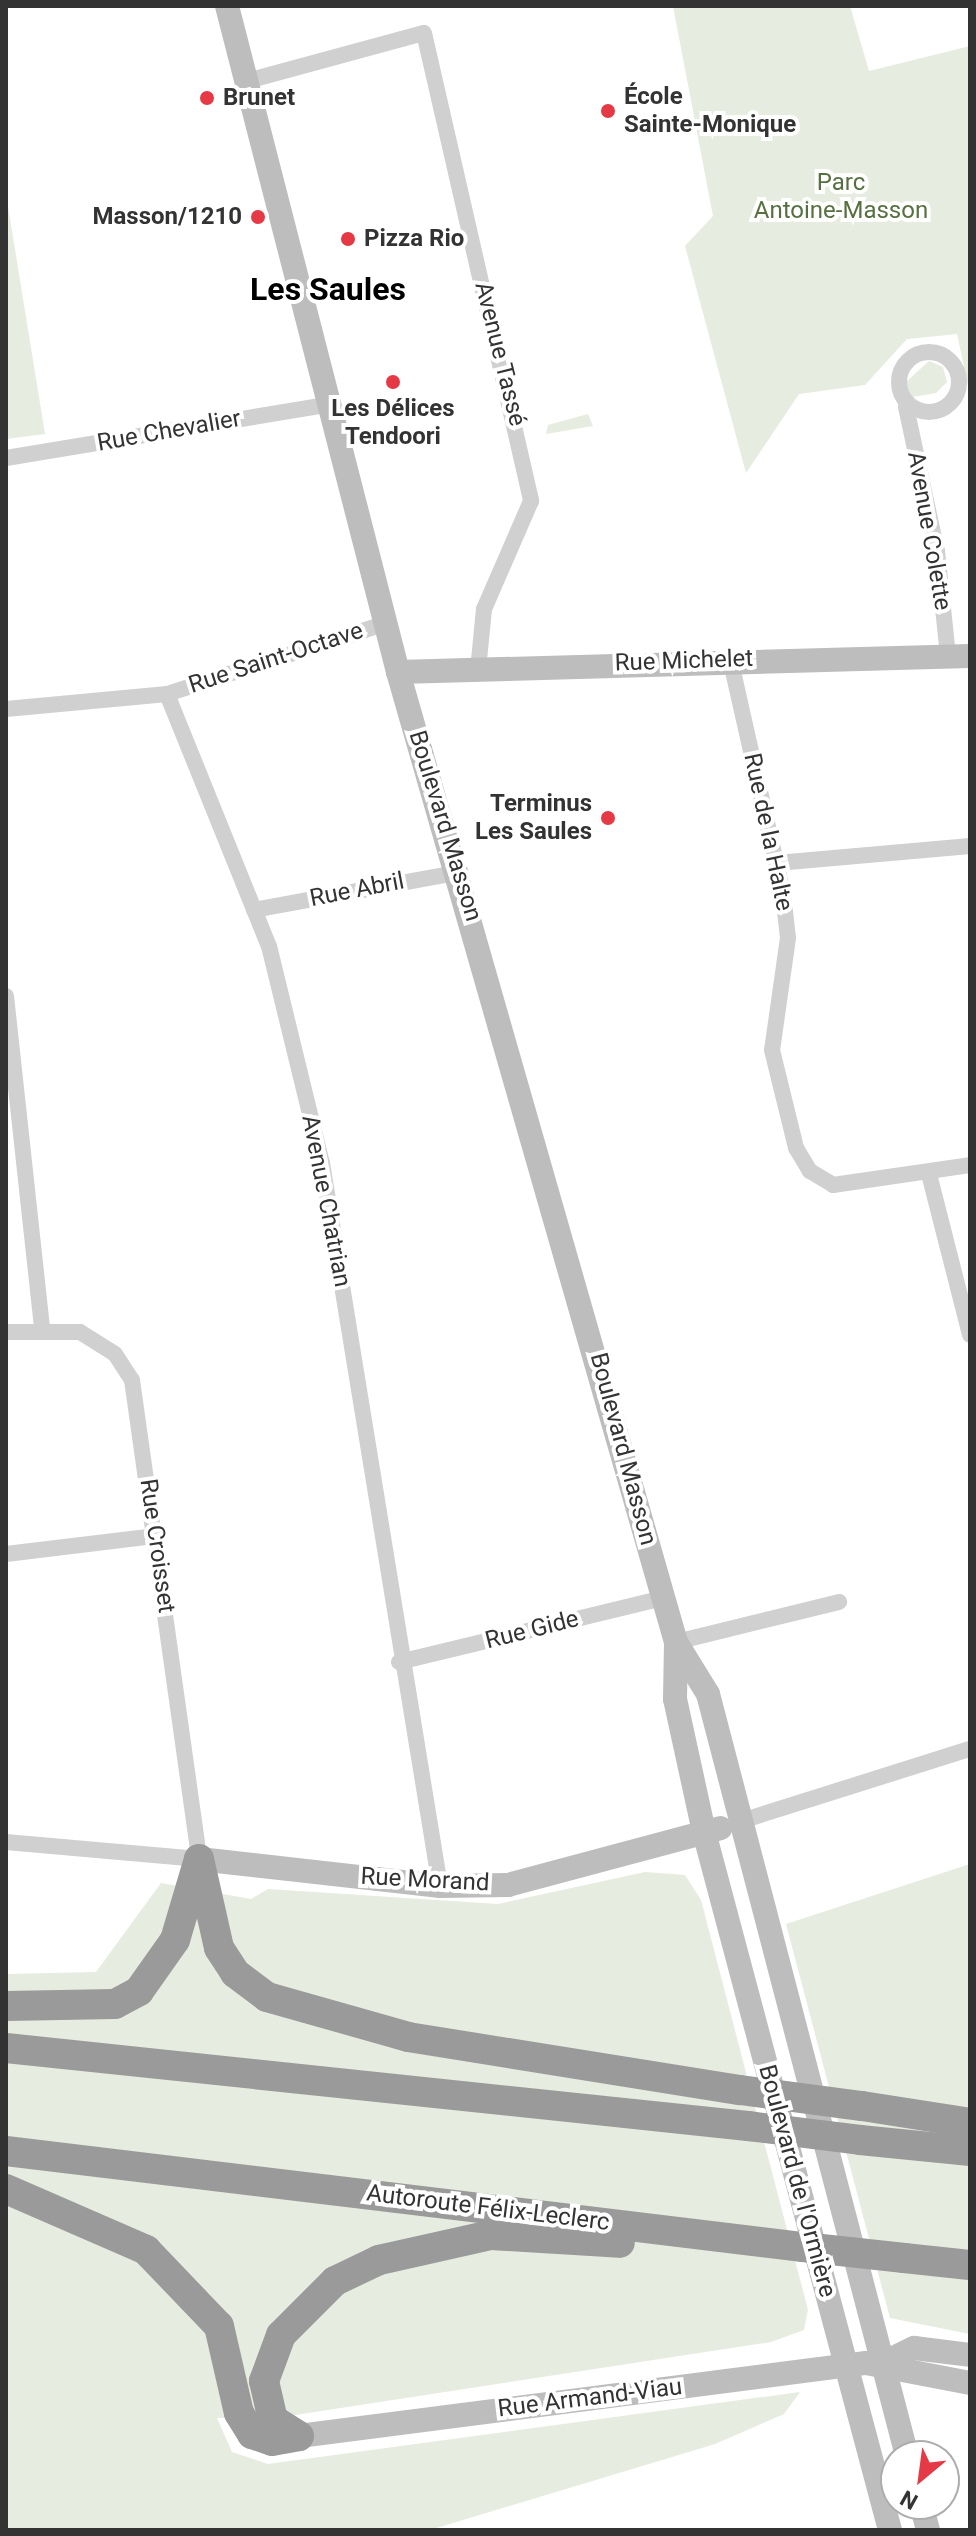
<!DOCTYPE html>
<html>
<head>
<meta charset="utf-8">
<style>
	body { margin:0 }
	#map { position:relative; width:976px; height:2536px; overflow:hidden; background:#fff; font-family:Roboto,sans-serif }
	div>[style] { position:absolute }
	.green>* { inset:0; background:#e6ecdf }
	.street>* { height:16px; margin:-8px; padding:0 8px; transform-origin:8px; border-radius:8px; background:#d0d0d0 }
	.street>.ring { margin:-8px; padding:0; box-sizing:content-box; background:none; border:16px solid #d0d0d0; border-radius:50% }
	.secondary>* { height:24px; margin:-12px; padding:0 12px; transform-origin:12px; border-radius:12px; background:#bdbdbd }
	.highway>* { height:30px; margin:-15px; padding:0 15px; transform-origin:15px; border-radius:15px; background:#9a9a9a }
	.highway-bridge>* { height:30px; margin:-15px; padding:0 15px; transform-origin:15px; border-radius:15px; background:#9a9a9a }
	.dots>* { width:22px; height:22px; translate:-50% -50%; box-sizing:border-box; border:4px solid #fff; border-radius:50% }
	span { translate:-50% -50%; white-space:nowrap; text-align:center; line-height:1.15; -webkit-text-stroke:8px #fff; paint-order:stroke }
	.poi-label { font-size:24px; color:#333; font-weight:700 }
	.left { translate:0 -50%; text-align:left }
	.right { translate:-100% -50%; text-align:right }
	.park-label { font-size:24px; color:#56703f }
	.street-label { font-size:24px; color:#333 }
	.district-label { font-size:32px; color:#000; font-weight:700 }
	.frame { position:absolute; inset:0; border:8px solid #333; pointer-events:none }
	.north { position:absolute; left:880px; top:2440px; width:80px; height:80px; box-sizing:border-box; background:#fff; border:2px solid #adadad; border-radius:50%; rotate:209deg; font-size:22px; font-weight:700; line-height:32px; text-align:center; color:#333 }
	.north::after { content:''; display:block; margin:auto; width:28px; height:36px; background:#e63946; clip-path:polygon(50% 0,100% 100%,50% 72%,0 100%) }
</style>
</head>
<body>
<div id="map">
	<div class="green">
		<div style="clip-path:polygon(673px 6px,850px 6px,869px 71px,970px 46px,970px 395px,957px 334px,907px 339px,865px 385px,799px 394px,746px 473px,685px 246px,713px 216px)"></div>
		<div style="clip-path:polygon(6px 194px,45px 434px,6px 439px)"></div>
		<div style="clip-path:polygon(929px 361px,943px 367px,947px 382px,936px 393px,907px 398px,906px 382px)"></div>
		<div style="clip-path:polygon(588px 414px,593px 426px,546px 434px,548px 425px)"></div>
		<div style="clip-path:polygon(970px 1864px,970px 2334px,890px 2318px,786px 1924px)"></div>
		<div style="clip-path:polygon(645px 1872px,685px 1875px,701px 1900px,808px 2310px,804px 2330px,771px 2342px,295px 2415px,217px 2418px,232px 2452px,268px 2464px,800px 2392px,784px 2414px,715px 2444px,430px 2530px,6px 2530px,6px 1974px,96px 1972px,161px 1883px,251px 1899px,268px 1889px,498px 1904px)"></div>
	</div>
	<div class="street">
		<div style="left:247px;top:81px;width:183px;rotate:-15.2deg"></div>
		<div style="left:424px;top:33px;width:480px;rotate:77.1deg"></div>
		<div style="left:531px;top:501px;width:118px;rotate:113.5deg"></div>
		<div style="left:484px;top:609px;width:61px;rotate:95.6deg"></div>
		<div class="ring" style="left:899px;top:352px;width:44px;height:44px"></div>
		<div style="left:906px;top:407px;width:147px;rotate:77.9deg"></div>
		<div style="left:937px;top:551px;width:106px;rotate:84deg"></div>
		<div style="left:6px;top:458px;width:331px;rotate:-9.4deg"></div>
		<div style="left:730px;top:658px;width:242px;rotate:77.3deg"></div>
		<div style="left:783px;top:894px;width:44px;rotate:83.5deg"></div>
		<div style="left:788px;top:938px;width:113px;rotate:98.1deg"></div>
		<div style="left:772px;top:1050px;width:101px;rotate:76.2deg"></div>
		<div style="left:796px;top:1148px;width:27px;rotate:59deg"></div>
		<div style="left:810px;top:1171px;width:27px;rotate:31deg"></div>
		<div style="left:833px;top:1185px;width:138px;rotate:-8.3deg"></div>
		<div style="left:167px;top:694px;width:228px;rotate:-17.9deg"></div>
		<div style="left:6px;top:709px;width:162px;rotate:-5.3deg"></div>
		<div style="left:167px;top:694px;width:272px;rotate:68deg"></div>
		<div style="left:269px;top:946px;width:223px;rotate:76.3deg"></div>
		<div style="left:322px;top:1163px;width:733px;rotate:80.73deg"></div>
		<div style="left:777px;top:863px;width:194px;rotate:-5deg"></div>
		<div style="left:254px;top:910px;width:210px;rotate:-10.4deg"></div>
		<div style="left:6px;top:996px;width:335px;rotate:83.8deg"></div>
		<div style="left:929px;top:1174px;width:166px;rotate:75.7deg"></div>
		<div style="left:6px;top:1332px;width:74px"></div>
		<div style="left:80px;top:1332px;width:41px;rotate:32.2deg"></div>
		<div style="left:115px;top:1354px;width:31px;rotate:57deg"></div>
		<div style="left:132px;top:1380px;width:484px;rotate:82deg"></div>
		<div style="left:199px;top:1859px;width:194px;rotate:-175deg"></div>
		<div style="left:6px;top:1554px;width:149px;rotate:-6.9deg"></div>
		<div style="left:676px;top:1642px;width:168px;rotate:-13.8deg"></div>
		<div style="left:399px;top:1662px;width:273px;rotate:-13.6deg"></div>
		<div style="left:738px;top:1822px;width:243px;rotate:-17.5deg"></div>
	</div>
	<div class="secondary">
		<div style="left:227px;top:6px;width:688px;rotate:75.6deg"></div>
		<div style="left:398px;top:672px;width:1009px;rotate:74.01deg"></div>
		<div style="left:676px;top:1642px;width:61px;rotate:58.4deg"></div>
		<div style="left:708px;top:1694px;width:788px;rotate:75.36deg"></div>
		<div style="left:398px;top:672px;width:572px;rotate:-1.6deg"></div>
		<div style="left:676px;top:1642px;width:57px;rotate:91deg"></div>
		<div style="left:675px;top:1699px;width:136px;rotate:77.7deg"></div>
		<div style="left:704px;top:1832px;width:722px;rotate:75.08deg"></div>
		<div style="left:199px;top:1859px;width:243px;rotate:6.4deg"></div>
		<div style="left:440px;top:1886px;width:68px;rotate:-0.8deg"></div>
		<div style="left:508px;top:1885px;width:220px;rotate:-15deg"></div>
		<div style="left:881px;top:2364px;width:37px;rotate:-26deg"></div>
		<div style="left:914px;top:2348px;width:56px;rotate:7.1deg"></div>
		<div style="left:299px;top:2436px;width:572px;rotate:-7.34deg"></div>
		<div style="left:866px;top:2363px;width:106px;rotate:10.9deg"></div>
		<div style="left:921px;top:2504px;width:27px;rotate:75deg"></div>
	</div>
	<div class="highway">
		<div style="left:199px;top:1859px;width:91px;rotate:77.3deg"></div>
		<div style="left:219px;top:1948px;width:30px;rotate:57deg"></div>
		<div style="left:235px;top:1973px;width:40px;rotate:37deg"></div>
		<div style="left:267px;top:1997px;width:147px;rotate:15.8deg"></div>
		<div style="left:408px;top:2037px;width:336px;rotate:9.1deg"></div>
		<div style="left:6px;top:2006px;width:109px;rotate:-1.1deg"></div>
		<div style="left:115px;top:2004px;width:27px;rotate:-28deg"></div>
		<div style="left:139px;top:1991px;width:62px;rotate:-54.8deg"></div>
		<div style="left:175px;top:1940px;width:84px;rotate:-73.5deg"></div>
		<div style="left:6px;top:2048px;width:746px;rotate:6deg"></div>
		<div style="left:862px;top:2106px;width:109px;rotate:8.9deg"></div>
		<div style="left:860px;top:2140px;width:111px;rotate:5.7deg"></div>
		<div style="left:6px;top:2151px;width:803px;rotate:6.87deg"></div>
		<div style="left:6px;top:2189px;width:153px;rotate:23.5deg"></div>
		<div style="left:146px;top:2250px;width:105px;rotate:46.2deg"></div>
		<div style="left:219px;top:2326px;width:89px;rotate:77.1deg"></div>
		<div style="left:239px;top:2413px;width:25px;rotate:58deg"></div>
		<div style="left:252px;top:2434px;width:21px;rotate:19deg"></div>
		<div style="left:272px;top:2441px;width:27px;rotate:-10deg"></div>
		<div style="left:904px;top:2258px;width:66px;rotate:6.1deg"></div>
		<div style="left:299px;top:2436px;width:31px;rotate:-148deg"></div>
		<div style="left:273px;top:2420px;width:40px;rotate:-103deg"></div>
		<div style="left:264px;top:2381px;width:49px;rotate:-69.7deg"></div>
		<div style="left:281px;top:2335px;width:76px;rotate:-45deg"></div>
		<div style="left:335px;top:2281px;width:49px;rotate:-25.5deg"></div>
		<div style="left:379px;top:2260px;width:115px;rotate:-12.6deg"></div>
		<div style="left:491px;top:2235px;width:129px;rotate:3.5deg"></div>
	</div>
	<div class="highway-bridge">
		<div style="left:740px;top:2090px;width:123px;rotate:7.5deg"></div>
		<div style="left:748px;top:2126px;width:113px;rotate:7.1deg"></div>
		<div style="left:803px;top:2247px;width:102px;rotate:6.2deg"></div>
	</div>
	<div class="dots">
		<div style="left:207px;top:98px;background:#e63946"></div>
		<div style="left:608px;top:111px;background:#e63946"></div>
		<div style="left:258px;top:217px;background:#e63946"></div>
		<div style="left:348px;top:239px;background:#e63946"></div>
		<div style="left:393px;top:382px;background:#e63946"></div>
		<div style="left:608px;top:818px;background:#e63946"></div>
	</div>
	<div class="poi-label">
		<span class="left" style="left:624px;top:111px">École<br>Sainte-Monique</span>
		<span class="left" style="left:223px;top:98px">Brunet</span>
		<span class="right" style="left:242px;top:217px">Masson/1210</span>
		<span class="left" style="left:364px;top:239px">Pizza Rio</span>
		<span style="left:393px;top:423px">Les Délices<br>Tendoori</span>
		<span class="right" style="left:592px;top:818px">Terminus<br>Les Saules</span>
	</div>
	<div class="park-label">
		<span style="left:841px;top:197px">Parc<br>Antoine-Masson</span>
	</div>
	<div class="street-label">
		<span style="left:500px;top:354px;rotate:76deg">Avenue Tassé</span>
		<span style="left:169px;top:431px;rotate:-10deg">Rue Chevalier</span>
		<span style="left:929px;top:531px;rotate:80deg">Avenue Colette</span>
		<span style="left:276px;top:658px;rotate:-18deg">Rue Saint-Octave</span>
		<span style="left:684px;top:661px;rotate:-2deg">Rue Michelet</span>
		<span style="left:445px;top:826px;rotate:73deg">Boulevard Masson</span>
		<span style="left:768px;top:832px;rotate:78deg">Rue de la Halte</span>
		<span style="left:357px;top:890px;rotate:-11deg">Rue Abril</span>
		<span style="left:326px;top:1201px;rotate:79deg">Avenue Chatrian</span>
		<span style="left:623px;top:1449px;rotate:75deg">Boulevard Masson</span>
		<span style="left:157px;top:1546px;rotate:82deg">Rue Croisset</span>
		<span style="left:532px;top:1630px;rotate:-14deg">Rue Gide</span>
		<span style="left:425px;top:1880px;rotate:3deg">Rue Morand</span>
		<span style="left:797px;top:2181px;rotate:75deg">Boulevard de l'Ormière</span>
		<span style="left:488px;top:2208px;rotate:7deg">Autoroute Félix-Leclerc</span>
		<span style="left:590px;top:2398px;rotate:-7deg">Rue Armand-Viau</span>
	</div>
	<div class="district-label">
		<span style="left:328px;top:289px">Les Saules</span>
	</div>
	<div class="frame"></div>
	<div class="north">N</div>
</div>
</body>
</html>
